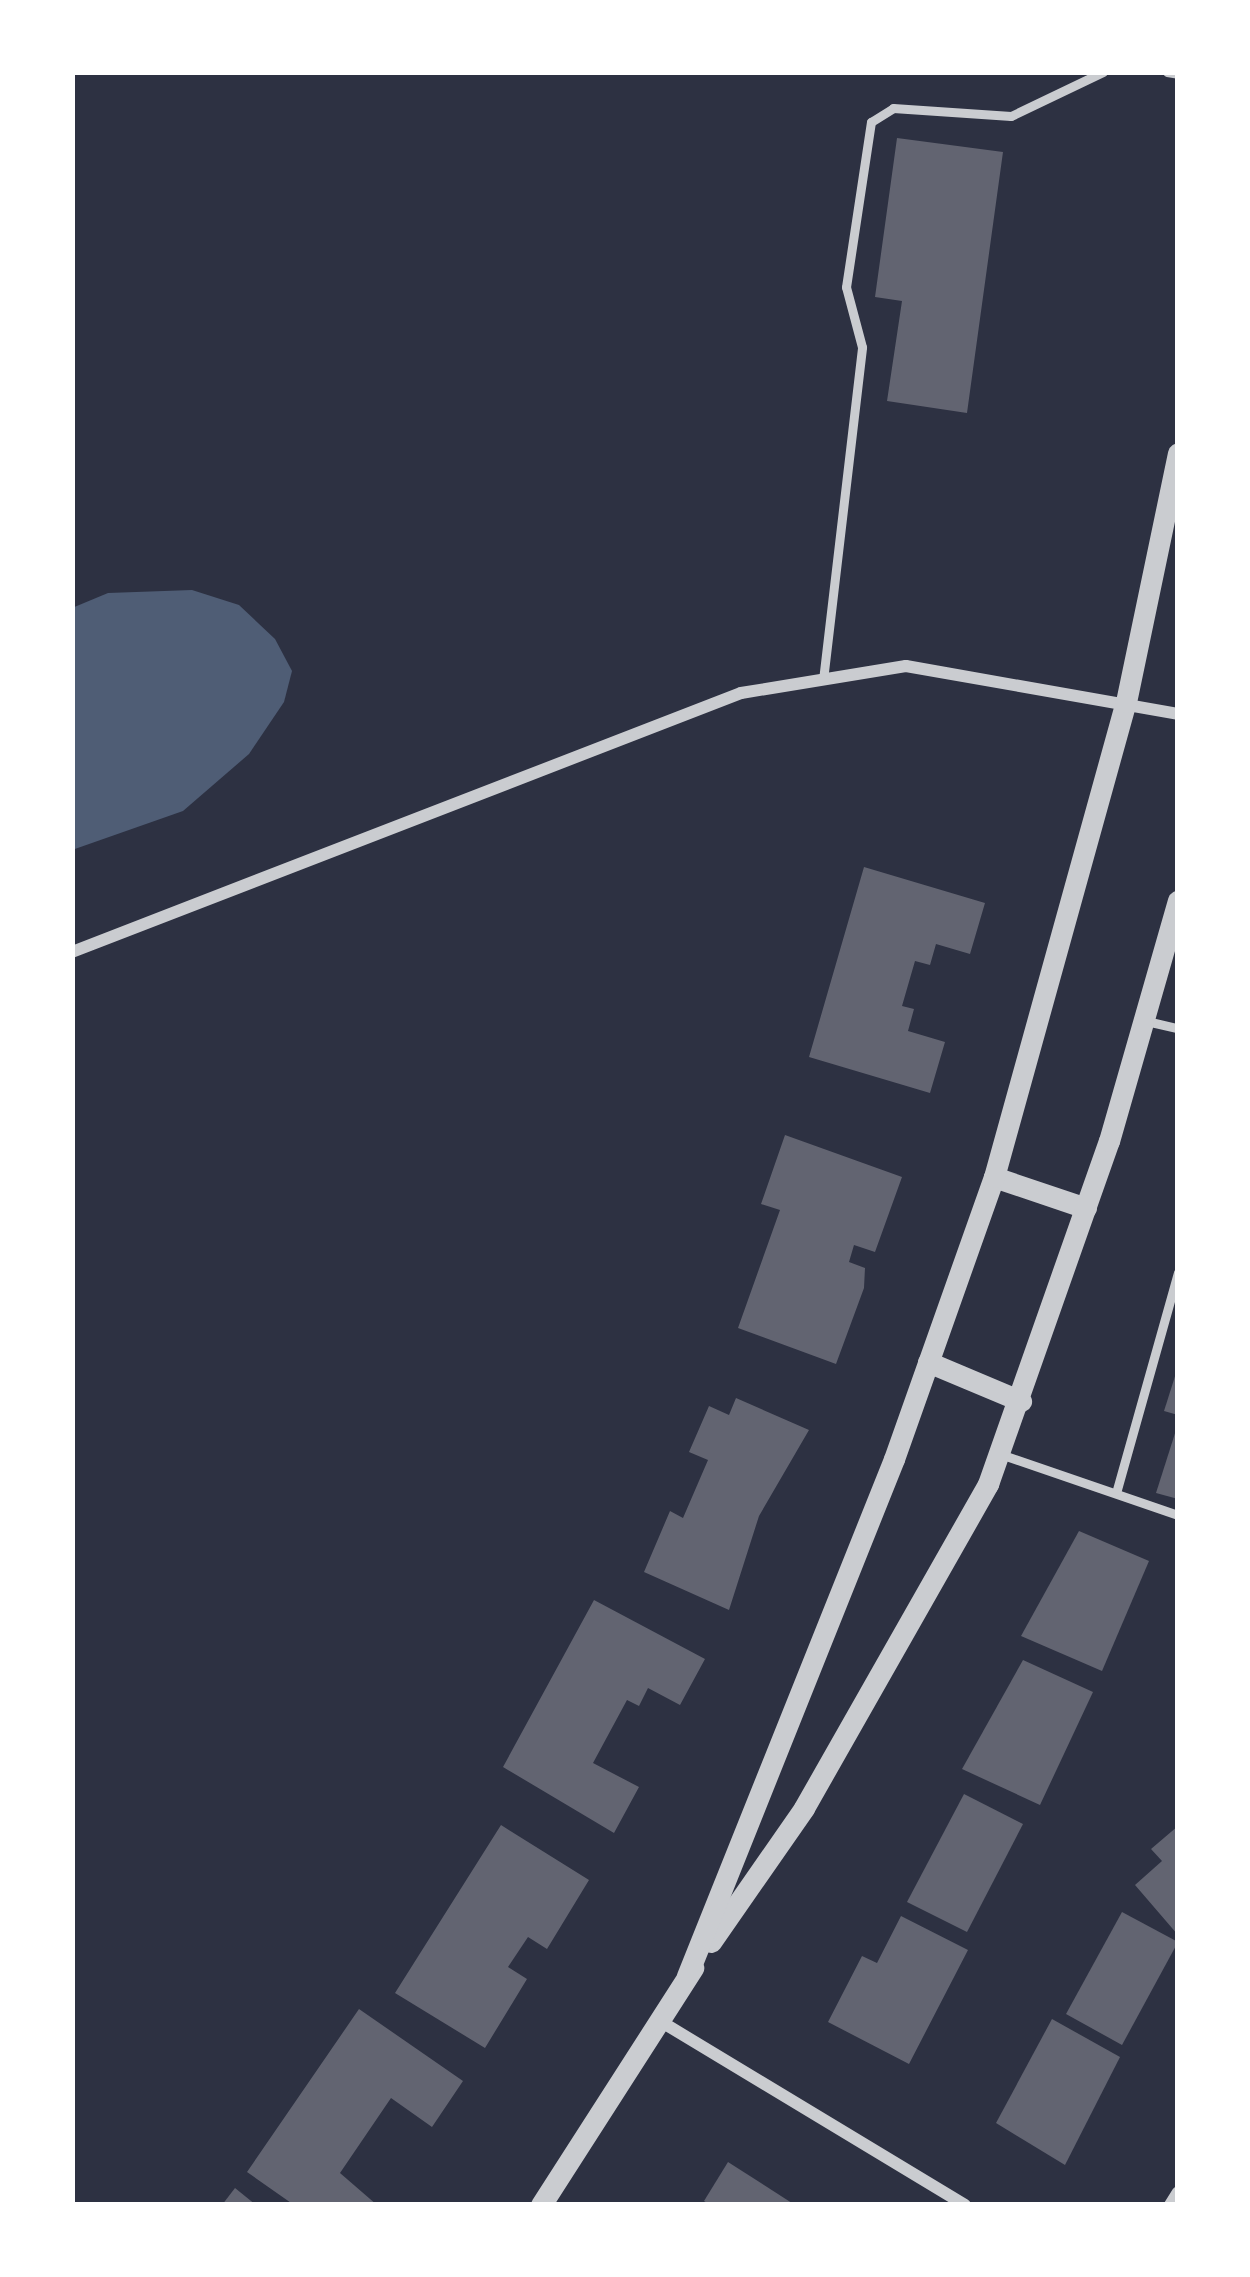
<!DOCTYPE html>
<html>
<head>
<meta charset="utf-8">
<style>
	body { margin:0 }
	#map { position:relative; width:1250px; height:2277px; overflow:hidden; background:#2d3142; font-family:"Open Sans",sans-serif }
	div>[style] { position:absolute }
	.water>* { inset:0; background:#4f5d75 }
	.building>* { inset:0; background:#626471 }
	.service>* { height:9px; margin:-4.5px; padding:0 4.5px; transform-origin:4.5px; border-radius:4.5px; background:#caccd0 }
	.minor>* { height:12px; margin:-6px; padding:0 6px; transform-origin:6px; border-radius:6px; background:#caccd0 }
	.tertiary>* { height:21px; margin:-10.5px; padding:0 10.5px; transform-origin:10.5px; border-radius:10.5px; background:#caccd0 }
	span { translate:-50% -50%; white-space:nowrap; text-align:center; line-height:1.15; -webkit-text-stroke:9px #fff; paint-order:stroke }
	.frame { position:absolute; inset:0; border:75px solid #fff; pointer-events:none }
</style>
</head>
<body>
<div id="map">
	<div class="water">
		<div style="clip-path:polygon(192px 590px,239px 605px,275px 639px,292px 671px,284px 702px,249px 754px,183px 811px,72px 850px,72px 608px,108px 593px)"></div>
	</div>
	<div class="building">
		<div style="clip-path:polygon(897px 138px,1003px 152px,967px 413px,887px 401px,902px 301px,875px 297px)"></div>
		<div style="clip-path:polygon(864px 867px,985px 903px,970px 954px,936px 944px,930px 965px,915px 961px,902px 1006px,914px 1009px,908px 1031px,945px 1042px,930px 1093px,809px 1057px)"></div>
		<div style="clip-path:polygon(785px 1135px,902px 1177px,875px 1252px,854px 1245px,849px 1262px,865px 1268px,864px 1288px,836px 1364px,738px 1328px,780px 1210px,761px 1204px)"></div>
		<div style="clip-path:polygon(1177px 1370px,1178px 1371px,1178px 1415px,1164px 1411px)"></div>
		<div style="clip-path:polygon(736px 1398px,809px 1430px,759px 1516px,729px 1610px,644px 1572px,670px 1511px,683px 1518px,708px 1460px,689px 1452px,709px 1406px,729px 1415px)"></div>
		<div style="clip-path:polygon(1177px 1427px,1178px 1428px,1178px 1499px,1156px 1493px)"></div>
		<div style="clip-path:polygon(1079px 1531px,1149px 1561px,1102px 1671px,1021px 1636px)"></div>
		<div style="clip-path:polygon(594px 1600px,705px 1659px,680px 1705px,648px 1688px,639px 1706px,627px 1700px,593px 1763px,639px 1787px,614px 1833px,503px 1767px)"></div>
		<div style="clip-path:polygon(1023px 1660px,1093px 1692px,1040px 1805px,962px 1769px)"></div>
		<div style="clip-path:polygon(964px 1794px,1023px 1824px,967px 1932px,907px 1902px)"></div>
		<div style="clip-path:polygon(501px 1825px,589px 1880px,547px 1949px,528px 1937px,508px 1967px,527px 1979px,485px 2048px,395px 1993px)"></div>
		<div style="clip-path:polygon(1178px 1826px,1178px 1935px,1135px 1885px,1162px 1861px,1151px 1849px)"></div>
		<div style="clip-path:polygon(1122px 1912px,1178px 1942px,1122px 2045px,1066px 2014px)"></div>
		<div style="clip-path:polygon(901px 1916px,968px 1950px,909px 2064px,828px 2022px,862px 1956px,877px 1963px)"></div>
		<div style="clip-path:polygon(359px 2009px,463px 2081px,432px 2127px,391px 2098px,340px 2173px,377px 2205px,294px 2205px,247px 2172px)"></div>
		<div style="clip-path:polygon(1052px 2019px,1120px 2057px,1065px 2165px,996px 2123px)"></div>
		<div style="clip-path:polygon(728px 2162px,795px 2205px,710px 2205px,704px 2201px)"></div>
		<div style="clip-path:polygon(235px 2188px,256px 2205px,222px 2205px)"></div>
	</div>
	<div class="service">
		<div style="left:1167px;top:72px;width:11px;rotate:10deg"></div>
		<div style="left:823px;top:680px;width:335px;rotate:-83.3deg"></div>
		<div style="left:862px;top:347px;width:62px;rotate:-104.9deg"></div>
		<div style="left:846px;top:287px;width:167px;rotate:-81.4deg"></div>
		<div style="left:871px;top:122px;width:26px;rotate:-32deg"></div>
		<div style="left:893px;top:108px;width:118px;rotate:3.9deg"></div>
		<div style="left:1011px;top:116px;width:102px;rotate:-25.6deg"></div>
		<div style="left:1142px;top:1020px;width:37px;rotate:13deg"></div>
		<div style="left:1000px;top:1454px;width:188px;rotate:18.9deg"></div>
		<div style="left:1116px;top:1493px;width:229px;rotate:-74.3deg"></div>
	</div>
	<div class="minor">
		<div style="left:72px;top:952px;width:717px;rotate:-21.16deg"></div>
		<div style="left:741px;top:693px;width:167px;rotate:-9.3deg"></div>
		<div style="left:906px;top:666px;width:276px;rotate:10deg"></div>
		<div style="left:660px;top:2021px;width:356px;rotate:31.1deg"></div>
		<div style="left:1170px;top:2205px;width:15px;rotate:-58deg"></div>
	</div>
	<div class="tertiary">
		<div style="left:994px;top:1177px;width:97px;rotate:18.6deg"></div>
		<div style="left:928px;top:1362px;width:101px;rotate:22.8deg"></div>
		<div style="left:711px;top:1942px;width:163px;rotate:-55.2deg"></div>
		<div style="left:804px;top:1808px;width:373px;rotate:-60.4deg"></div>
		<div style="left:988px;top:1484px;width:364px;rotate:-70.6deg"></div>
		<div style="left:1109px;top:1141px;width:250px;rotate:-74deg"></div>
		<div style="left:687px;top:1976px;width:557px;rotate:-68.18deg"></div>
		<div style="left:894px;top:1459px;width:299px;rotate:-70.5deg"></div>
		<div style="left:994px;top:1177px;width:493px;rotate:-74.5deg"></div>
		<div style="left:1126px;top:702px;width:254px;rotate:-78.2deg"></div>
		<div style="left:541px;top:2205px;width:282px;rotate:-57.3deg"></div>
	</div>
	<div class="frame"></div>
</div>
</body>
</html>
